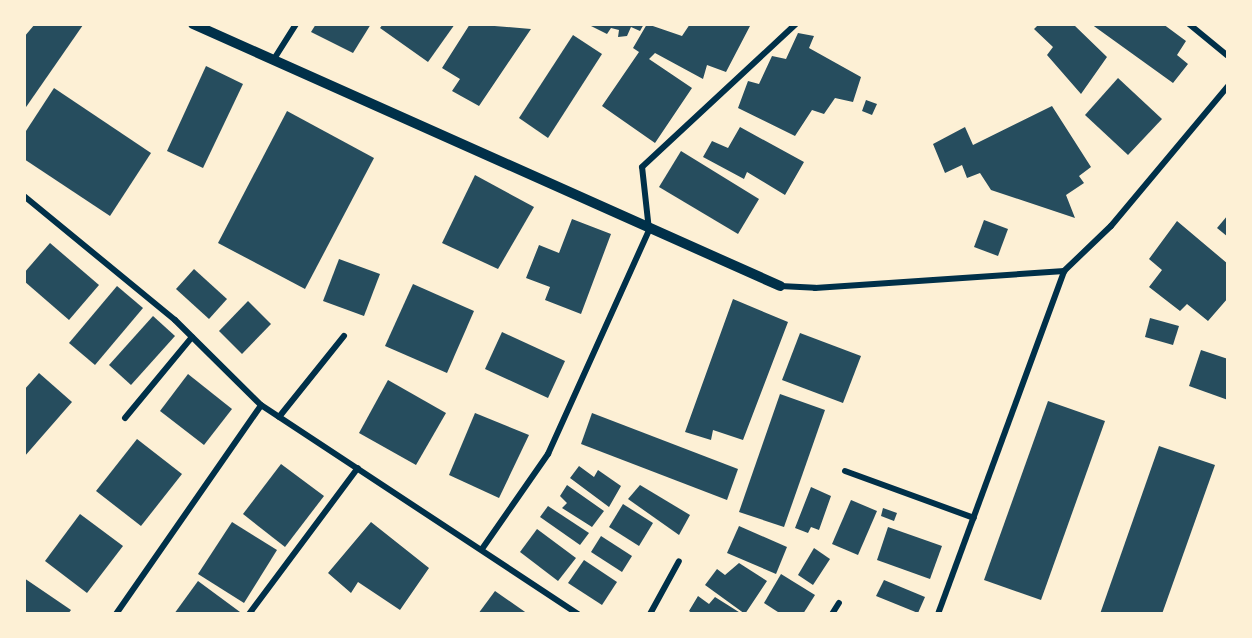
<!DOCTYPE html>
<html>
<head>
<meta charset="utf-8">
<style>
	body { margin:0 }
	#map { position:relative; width:1252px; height:638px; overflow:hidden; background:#fdf0d5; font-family:"DM Sans",sans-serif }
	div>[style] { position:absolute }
	.building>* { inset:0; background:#264d5e }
	.minor>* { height:6px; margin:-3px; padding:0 3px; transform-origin:3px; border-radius:3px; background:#003049 }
	.tertiary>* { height:10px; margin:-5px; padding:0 5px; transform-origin:5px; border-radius:5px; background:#003049 }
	span { translate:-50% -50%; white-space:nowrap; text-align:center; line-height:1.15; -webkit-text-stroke:4.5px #fdf0d5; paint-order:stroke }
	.frame { position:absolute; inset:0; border:26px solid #fdf0d5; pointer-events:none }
</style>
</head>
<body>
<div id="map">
	<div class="building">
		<div style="clip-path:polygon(35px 24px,83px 25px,24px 110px,24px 37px)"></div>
		<div style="clip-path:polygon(316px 24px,371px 24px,353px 53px,311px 32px)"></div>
		<div style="clip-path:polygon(383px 24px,455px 24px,428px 62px,380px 28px)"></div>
		<div style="clip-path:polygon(470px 24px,531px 29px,479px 106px,452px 91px,460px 79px,442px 68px)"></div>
		<div style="clip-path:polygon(587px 24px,644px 24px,640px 31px,631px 27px,627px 36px,618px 37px,619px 30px,611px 28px,607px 34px)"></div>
		<div style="clip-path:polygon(647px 24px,682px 36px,690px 24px,750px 26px,726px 72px,707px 65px,703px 79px,655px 53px,649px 59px,692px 88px,655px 143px,602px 106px,639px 52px,633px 48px)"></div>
		<div style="clip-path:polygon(1039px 24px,1073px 24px,1107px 57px,1081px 94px,1047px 55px,1053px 47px,1034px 29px)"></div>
		<div style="clip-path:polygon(1091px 24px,1163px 24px,1186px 41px,1177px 55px,1188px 64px,1173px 83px)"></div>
		<div style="clip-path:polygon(798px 33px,814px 36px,809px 48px,861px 77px,853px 102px,835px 98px,824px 114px,812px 110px,795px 136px,738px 108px,748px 81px,759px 84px,772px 56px,786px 59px)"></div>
		<div style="clip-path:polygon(573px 35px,602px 54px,548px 138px,519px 118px)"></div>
		<div style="clip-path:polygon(206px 66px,243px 84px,203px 168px,167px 151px)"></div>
		<div style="clip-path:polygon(1118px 78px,1162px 119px,1128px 155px,1085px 115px)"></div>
		<div style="clip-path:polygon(54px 88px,151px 153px,110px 216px,24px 159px,24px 134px)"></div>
		<div style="clip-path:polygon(866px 100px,877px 104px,872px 115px,862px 111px)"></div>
		<div style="clip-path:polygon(1052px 106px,1091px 167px,1079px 176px,1084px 183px,1066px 195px,1075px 218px,991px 190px,980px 173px,967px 178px,962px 165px,945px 173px,933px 144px,965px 127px,973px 145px)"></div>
		<div style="clip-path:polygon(287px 111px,374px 158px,305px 289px,218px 243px)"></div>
		<div style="clip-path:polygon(740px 127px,804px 162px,785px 195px,747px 172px,744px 179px,703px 157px,712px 141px,728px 148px)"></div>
		<div style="clip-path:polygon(681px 151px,759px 199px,738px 234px,659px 187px)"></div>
		<div style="clip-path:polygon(475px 175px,534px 207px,498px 269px,442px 243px)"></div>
		<div style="clip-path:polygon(1228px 215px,1228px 237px,1217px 228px)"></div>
		<div style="clip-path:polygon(572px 219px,611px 234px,581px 314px,545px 300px,550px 287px,526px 278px,539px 245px,559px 253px)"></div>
		<div style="clip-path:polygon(984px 220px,1008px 229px,998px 256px,974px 247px)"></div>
		<div style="clip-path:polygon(1177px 221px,1228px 264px,1228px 298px,1208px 321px,1187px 304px,1180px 311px,1149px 287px,1162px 270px,1149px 259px)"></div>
		<div style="clip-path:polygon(50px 243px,99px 285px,69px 320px,24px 281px,24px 273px)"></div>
		<div style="clip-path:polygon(339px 259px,380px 274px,364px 316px,323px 301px)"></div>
		<div style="clip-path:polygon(194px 269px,227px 299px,209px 319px,176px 289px)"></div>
		<div style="clip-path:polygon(413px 284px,474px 311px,447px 373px,385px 346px)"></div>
		<div style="clip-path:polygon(117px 286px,143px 308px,95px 365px,69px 343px)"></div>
		<div style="clip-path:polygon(733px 299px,788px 322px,743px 440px,713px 430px,711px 440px,685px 432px)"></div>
		<div style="clip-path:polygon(248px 301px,271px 324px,242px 354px,219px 331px)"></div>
		<div style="clip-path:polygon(153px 316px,175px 336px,131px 385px,109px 365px)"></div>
		<div style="clip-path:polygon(1150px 318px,1179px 326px,1173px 345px,1145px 337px)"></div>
		<div style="clip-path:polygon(502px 332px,565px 361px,548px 398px,485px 369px)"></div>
		<div style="clip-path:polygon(800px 333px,861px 356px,843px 403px,782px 380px)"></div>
		<div style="clip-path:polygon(1201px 350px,1228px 359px,1228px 400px,1189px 386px)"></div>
		<div style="clip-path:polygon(39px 373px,72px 402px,24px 457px,24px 390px)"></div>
		<div style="clip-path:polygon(188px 374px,232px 409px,204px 445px,160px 411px)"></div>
		<div style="clip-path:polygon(388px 380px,446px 413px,416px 465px,359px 433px)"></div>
		<div style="clip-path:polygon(780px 394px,825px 410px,784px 527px,739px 512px)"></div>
		<div style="clip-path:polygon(1048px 401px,1105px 421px,1041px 600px,984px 580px)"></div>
		<div style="clip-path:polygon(475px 413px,529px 435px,499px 498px,449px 475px)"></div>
		<div style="clip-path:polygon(592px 413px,738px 469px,727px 500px,581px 444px)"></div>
		<div style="clip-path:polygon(137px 439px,182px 474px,141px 526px,96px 491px)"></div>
		<div style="clip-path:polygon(1159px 446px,1215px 465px,1162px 614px,1100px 614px)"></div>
		<div style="clip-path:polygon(281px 464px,324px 496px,285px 547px,243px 514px)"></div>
		<div style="clip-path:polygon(579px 466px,594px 477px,598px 470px,621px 486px,609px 507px,570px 478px)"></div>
		<div style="clip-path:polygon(567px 485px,604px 511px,592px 527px,562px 508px,567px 503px,560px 496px)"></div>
		<div style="clip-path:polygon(640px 485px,690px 515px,679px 535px,628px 499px)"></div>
		<div style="clip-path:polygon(811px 487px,831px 496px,819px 530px,811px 527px,808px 533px,795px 528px)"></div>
		<div style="clip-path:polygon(851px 500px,877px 511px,858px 555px,832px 544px)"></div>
		<div style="clip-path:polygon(623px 504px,653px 523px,639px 546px,609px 527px)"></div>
		<div style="clip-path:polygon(548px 506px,589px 533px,580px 545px,540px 517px)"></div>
		<div style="clip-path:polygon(883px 508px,897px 513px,894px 521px,881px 516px)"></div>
		<div style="clip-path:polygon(80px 514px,123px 546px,87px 593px,45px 561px)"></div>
		<div style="clip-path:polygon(232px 522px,277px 550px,244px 603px,198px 574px)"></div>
		<div style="clip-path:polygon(371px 522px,429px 568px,400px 610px,358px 582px,351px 593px,328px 573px)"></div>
		<div style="clip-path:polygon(739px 526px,787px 547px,776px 574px,727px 553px)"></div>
		<div style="clip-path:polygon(888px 527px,942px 546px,930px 579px,877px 560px)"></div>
		<div style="clip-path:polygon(537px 529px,576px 558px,558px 581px,520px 552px)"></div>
		<div style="clip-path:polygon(601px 536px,632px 556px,622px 572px,591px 552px)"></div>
		<div style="clip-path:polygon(814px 548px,830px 559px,813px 585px,798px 575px)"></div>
		<div style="clip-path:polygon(584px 560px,617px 582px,602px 605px,568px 583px)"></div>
		<div style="clip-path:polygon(739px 563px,767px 581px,745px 614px,705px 585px,717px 569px,725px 575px)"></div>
		<div style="clip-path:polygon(781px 574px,815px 595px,803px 614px,781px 614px,764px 603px)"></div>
		<div style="clip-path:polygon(24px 578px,71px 610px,68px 614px,24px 614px)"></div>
		<div style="clip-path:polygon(884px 580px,925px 597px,918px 613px,876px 596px)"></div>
		<div style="clip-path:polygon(198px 581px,240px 612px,238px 614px,174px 614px)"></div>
		<div style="clip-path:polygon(495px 591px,528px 614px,478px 614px)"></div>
		<div style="clip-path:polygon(698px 596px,709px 604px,715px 597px,742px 614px,693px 614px,689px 611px)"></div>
	</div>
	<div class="minor">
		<div style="left:1189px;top:24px;width:50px;rotate:39.4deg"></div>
		<div style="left:274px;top:59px;width:41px;rotate:-57.8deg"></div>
		<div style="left:24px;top:196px;width:195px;rotate:39.4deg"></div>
		<div style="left:175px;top:320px;width:121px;rotate:44.7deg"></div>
		<div style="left:261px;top:405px;width:380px;rotate:33.4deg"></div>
		<div style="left:780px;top:286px;width:35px;rotate:3deg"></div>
		<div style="left:815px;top:288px;width:250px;rotate:-3.9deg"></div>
		<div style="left:1064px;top:271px;width:65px;rotate:-43.8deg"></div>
		<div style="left:1111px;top:226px;width:182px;rotate:-50.1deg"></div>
		<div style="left:279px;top:417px;width:104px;rotate:-51.3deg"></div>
		<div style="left:125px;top:418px;width:105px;rotate:-50.4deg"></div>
		<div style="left:845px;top:471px;width:137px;rotate:20deg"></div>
		<div style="left:482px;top:549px;width:116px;rotate:-55.2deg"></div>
		<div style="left:548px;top:454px;width:246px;rotate:-65.7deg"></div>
		<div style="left:649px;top:230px;width:63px;rotate:-96.3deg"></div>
		<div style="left:642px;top:167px;width:210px;rotate:-42.9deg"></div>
		<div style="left:116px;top:614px;width:254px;rotate:-55.2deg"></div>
		<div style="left:249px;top:614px;width:182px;rotate:-53.3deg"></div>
		<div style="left:650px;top:614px;width:60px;rotate:-61.3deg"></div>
		<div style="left:832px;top:614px;width:13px;rotate:-58deg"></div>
		<div style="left:938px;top:614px;width:365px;rotate:-69.8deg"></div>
	</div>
	<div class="tertiary">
		<div style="left:193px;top:24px;width:643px;rotate:24.05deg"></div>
	</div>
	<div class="frame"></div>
</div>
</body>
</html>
